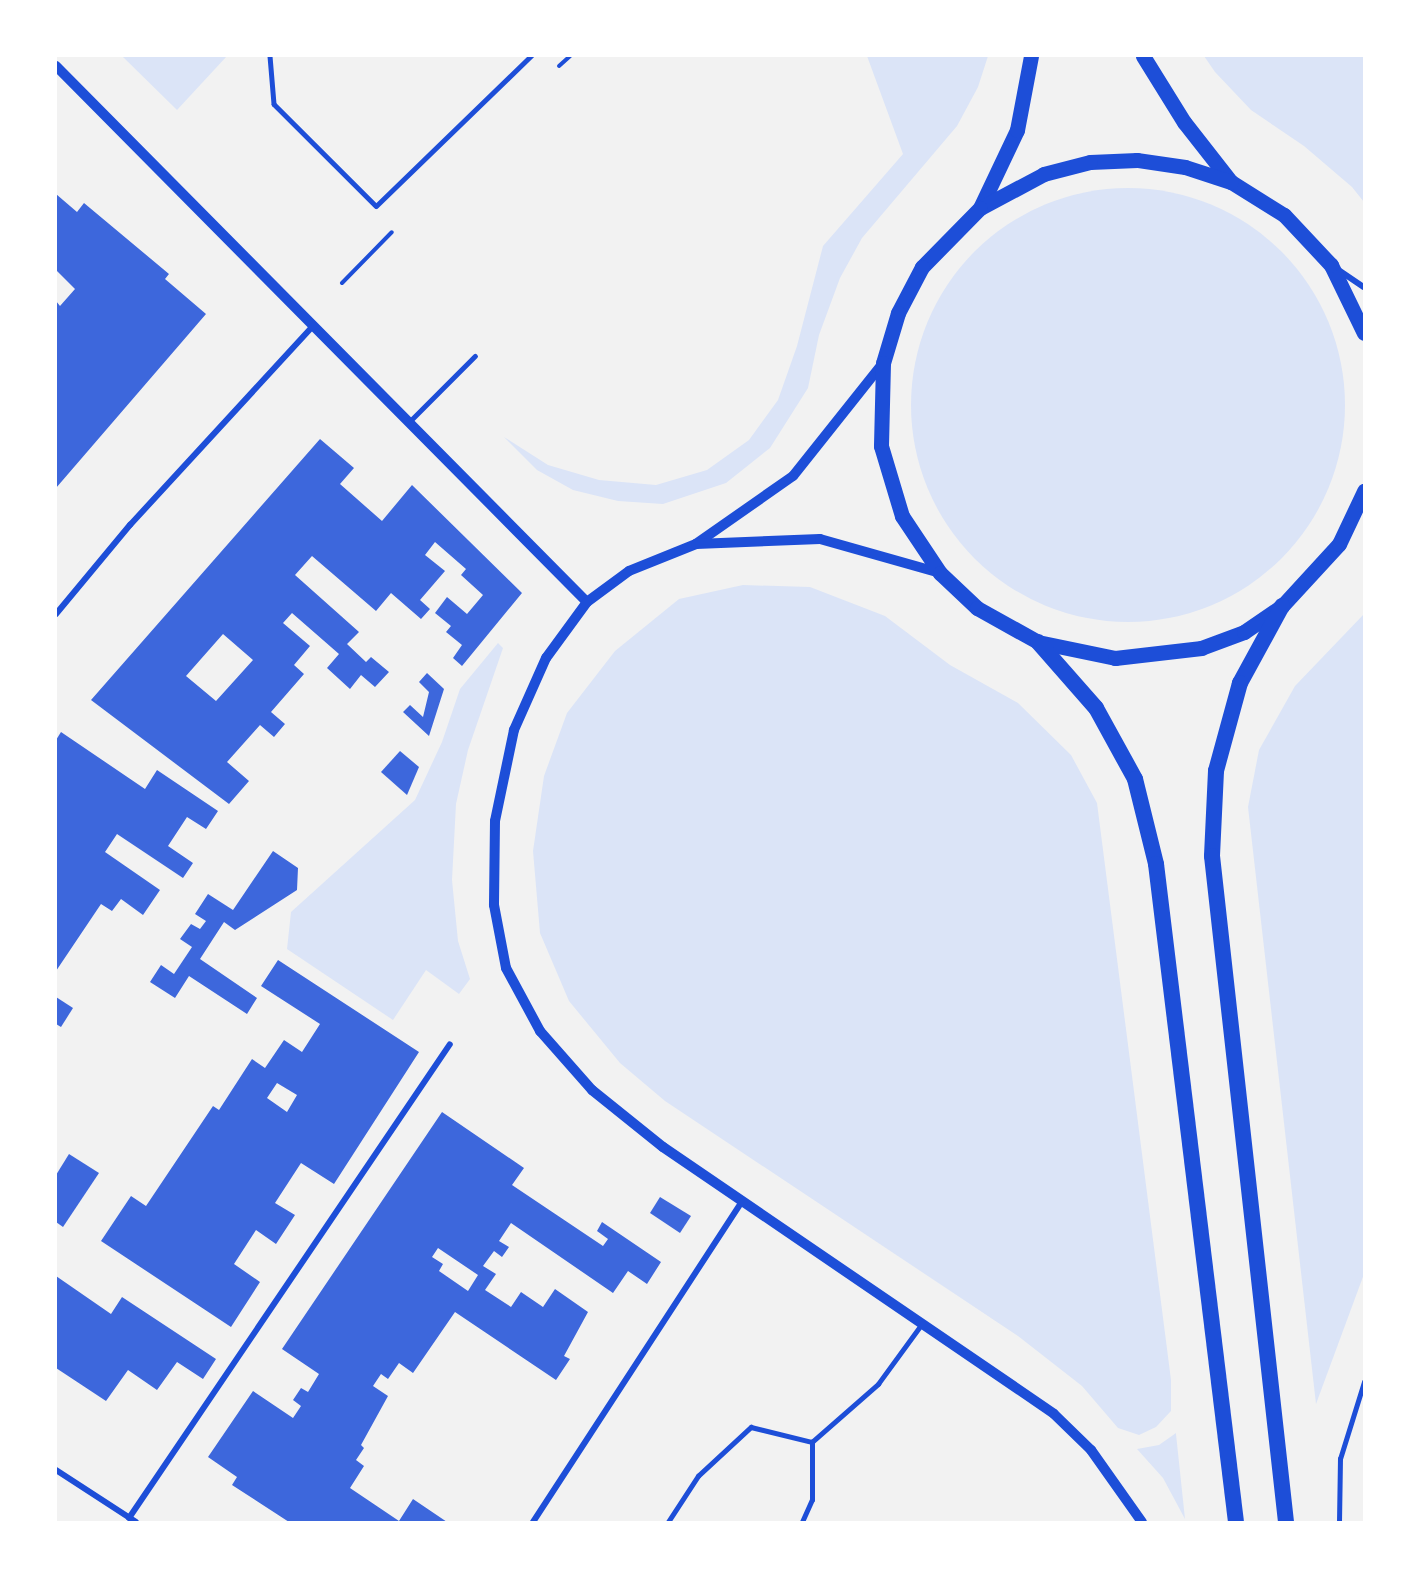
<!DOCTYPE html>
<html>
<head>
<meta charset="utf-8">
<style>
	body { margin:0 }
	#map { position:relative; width:1420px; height:1578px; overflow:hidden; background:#f2f2f2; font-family:"Sofia Sans Condensed",sans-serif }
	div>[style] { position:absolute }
	.green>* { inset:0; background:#dbe4f7 }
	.round { border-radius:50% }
	.building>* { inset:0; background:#3d67dc }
	.path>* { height:4px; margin:-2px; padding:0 2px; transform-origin:2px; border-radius:2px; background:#1d4ed8 }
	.service>* { height:4.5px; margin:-2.25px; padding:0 2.25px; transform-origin:2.25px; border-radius:2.25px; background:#1d4ed8 }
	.minor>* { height:6px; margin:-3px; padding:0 3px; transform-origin:3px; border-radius:3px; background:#1d4ed8 }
	.tertiary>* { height:10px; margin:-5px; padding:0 5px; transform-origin:5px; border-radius:5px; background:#1d4ed8 }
	.primary>* { height:15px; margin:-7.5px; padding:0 7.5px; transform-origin:7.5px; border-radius:7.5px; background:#1d4ed8 }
	.trunk>* { height:16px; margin:-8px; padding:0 8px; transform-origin:8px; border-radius:8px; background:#1d4ed8 }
	span { translate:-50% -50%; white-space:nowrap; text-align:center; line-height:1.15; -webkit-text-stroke:5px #fff; paint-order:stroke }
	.frame { position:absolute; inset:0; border:57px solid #fff; pointer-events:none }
</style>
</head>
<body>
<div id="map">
	<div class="green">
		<div style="clip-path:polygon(122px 56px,227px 56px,177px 110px)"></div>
		<div style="clip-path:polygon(867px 56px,988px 56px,978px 87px,957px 126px,862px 238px,840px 278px,819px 335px,808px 388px,770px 448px,726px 483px,663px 504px,618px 501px,573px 490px,537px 470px,504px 437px,548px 465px,599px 480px,656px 485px,707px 470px,749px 440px,778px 400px,797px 346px,823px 246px,903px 154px)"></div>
		<div style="clip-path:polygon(1204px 56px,1364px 56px,1364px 202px,1352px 187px,1304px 146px,1251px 110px,1215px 72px)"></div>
		<div class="round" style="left:911px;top:188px;width:434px;height:434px"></div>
		<div style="clip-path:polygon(743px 585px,810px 587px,885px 616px,950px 665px,1018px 703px,1071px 755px,1097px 803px,1171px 1380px,1171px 1411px,1156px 1427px,1139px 1435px,1118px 1428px,1082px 1386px,1018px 1336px,665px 1101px,620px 1063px,569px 1001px,540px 933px,533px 851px,544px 776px,567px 713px,615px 651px,679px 599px)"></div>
		<div style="clip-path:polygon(1364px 614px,1364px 1274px,1316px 1404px,1248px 807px,1259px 750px,1295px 686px)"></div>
		<div style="clip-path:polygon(498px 643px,503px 648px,468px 750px,456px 804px,452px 880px,458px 941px,470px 979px,459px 994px,426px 970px,393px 1020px,287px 949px,291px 912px,415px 800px,442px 742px,460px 689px)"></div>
		<div style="clip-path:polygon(1176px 1433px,1176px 1434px,1185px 1519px,1163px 1478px,1137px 1449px,1159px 1445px)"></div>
	</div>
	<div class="building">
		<div style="clip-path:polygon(56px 194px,77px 212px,84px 203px,169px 274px,165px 279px,206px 314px,56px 488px,56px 301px,60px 306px,75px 289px,56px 270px)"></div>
		<div style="clip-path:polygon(evenodd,320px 439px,354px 468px,340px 484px,382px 521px,412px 485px,522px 593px,462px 666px,453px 658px,462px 645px,446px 632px,451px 626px,435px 613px,447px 597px,467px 614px,483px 595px,461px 575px,466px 569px,435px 542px,425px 555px,445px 571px,420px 600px,430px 609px,421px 619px,391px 593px,376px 611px,312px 556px,295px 575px,359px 632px,347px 644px,366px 662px,371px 657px,389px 672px,375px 687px,361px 675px,350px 689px,327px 668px,339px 654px,292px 613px,283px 623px,310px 646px,294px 665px,304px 674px,271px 712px,285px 724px,274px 737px,260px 725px,227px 762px,249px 781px,229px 804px,91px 700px,320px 439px,223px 634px,253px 660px,216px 701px,186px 676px,223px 634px)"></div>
		<div style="clip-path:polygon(427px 673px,444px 689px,429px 736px,403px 712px,410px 705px,423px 717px,429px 692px,419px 682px)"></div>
		<div style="clip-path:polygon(61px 732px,145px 789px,157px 770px,218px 811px,206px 829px,187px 817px,168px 846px,193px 863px,183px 878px,117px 834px,105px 852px,160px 890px,143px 915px,121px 899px,112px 911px,101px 904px,56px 971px,56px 740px)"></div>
		<div style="clip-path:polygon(400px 751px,419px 767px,407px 795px,381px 772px)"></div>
		<div style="clip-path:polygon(273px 851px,298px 868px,297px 890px,235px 930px,224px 922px,200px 959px,257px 998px,247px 1014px,189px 976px,175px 998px,150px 982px,161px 965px,174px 974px,192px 947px,180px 939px,191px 924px,200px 929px,206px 921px,195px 914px,208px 894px,233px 910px)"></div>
		<div style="clip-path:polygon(evenodd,278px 960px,419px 1052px,334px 1184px,301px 1163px,275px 1203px,295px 1215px,276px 1244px,256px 1230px,234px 1264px,260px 1282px,231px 1327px,101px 1241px,131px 1196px,146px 1206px,213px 1106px,219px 1110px,252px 1059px,265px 1068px,284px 1040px,302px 1052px,320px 1024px,261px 986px,278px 960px,277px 1083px,297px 1095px,287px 1112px,267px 1098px,277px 1083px)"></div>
		<div style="clip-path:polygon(56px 997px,73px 1008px,61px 1027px,56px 1024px)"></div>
		<div style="clip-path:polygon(evenodd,442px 1112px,524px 1168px,512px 1185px,603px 1246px,608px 1239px,597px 1231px,602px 1222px,661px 1262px,647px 1284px,628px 1271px,613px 1293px,511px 1223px,499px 1241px,509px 1247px,502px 1257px,494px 1251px,483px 1266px,496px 1274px,485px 1290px,511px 1307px,521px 1292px,543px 1307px,555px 1289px,588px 1312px,564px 1356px,570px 1359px,556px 1380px,455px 1312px,413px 1373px,399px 1363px,388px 1379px,381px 1374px,373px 1386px,388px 1396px,361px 1445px,364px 1448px,356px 1460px,364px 1466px,350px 1488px,399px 1521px,413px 1499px,447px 1522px,289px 1522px,232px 1485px,237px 1477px,208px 1457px,253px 1391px,293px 1418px,301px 1406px,293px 1400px,301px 1388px,308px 1392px,319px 1374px,282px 1349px,442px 1112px,438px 1248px,478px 1275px,468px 1291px,439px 1271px,443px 1264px,432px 1257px,438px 1248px)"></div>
		<div style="clip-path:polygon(69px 1154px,99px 1173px,63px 1227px,56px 1222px,56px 1175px)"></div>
		<div style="clip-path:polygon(660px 1197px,691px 1216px,680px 1233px,650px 1213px)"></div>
		<div style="clip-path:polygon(56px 1276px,111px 1314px,122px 1297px,216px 1359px,203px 1379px,177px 1362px,157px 1390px,128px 1370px,106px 1401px,56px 1368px)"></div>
	</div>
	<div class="path">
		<div style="left:559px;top:66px;width:15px;rotate:-42deg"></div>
		<div style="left:342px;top:283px;width:71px;rotate:-45.6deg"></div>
	</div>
	<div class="service">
		<div style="left:270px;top:56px;width:48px;rotate:85.2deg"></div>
		<div style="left:274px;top:104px;width:144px;rotate:45deg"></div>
		<div style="left:376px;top:206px;width:216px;rotate:-44.1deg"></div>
		<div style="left:409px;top:422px;width:93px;rotate:-45deg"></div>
		<div style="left:668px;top:1522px;width:55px;rotate:-56.9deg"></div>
		<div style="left:698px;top:1476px;width:72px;rotate:-42.8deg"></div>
		<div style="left:751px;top:1427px;width:63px;rotate:13.8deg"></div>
		<div style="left:812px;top:1442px;width:88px;rotate:-41.3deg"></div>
		<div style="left:878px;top:1384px;width:73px;rotate:-53.9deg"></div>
		<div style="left:802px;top:1522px;width:24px;rotate:-66deg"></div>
		<div style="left:812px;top:1500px;width:58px;rotate:-90deg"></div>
		<div style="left:1339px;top:1522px;width:63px;rotate:-89.1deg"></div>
		<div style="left:1340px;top:1459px;width:81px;rotate:-72.7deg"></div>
	</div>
	<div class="minor">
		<div style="left:1337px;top:269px;width:32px;rotate:34deg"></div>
		<div style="left:56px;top:614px;width:116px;rotate:-50.3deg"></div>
		<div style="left:130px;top:525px;width:272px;rotate:-47.4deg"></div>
		<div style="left:56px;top:1470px;width:95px;rotate:33deg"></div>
		<div style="left:129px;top:1518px;width:572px;rotate:-55.89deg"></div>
		<div style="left:533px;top:1522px;width:382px;rotate:-56.9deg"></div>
	</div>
	<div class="tertiary">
		<div style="left:56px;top:66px;width:754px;rotate:45.27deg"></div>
		<div style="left:883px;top:363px;width:144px;rotate:128.5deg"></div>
		<div style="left:793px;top:476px;width:118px;rotate:145deg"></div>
		<div style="left:696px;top:544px;width:72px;rotate:158.1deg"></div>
		<div style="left:629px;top:571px;width:52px;rotate:143.6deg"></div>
		<div style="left:587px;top:602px;width:69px;rotate:126.2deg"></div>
		<div style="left:546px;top:658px;width:79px;rotate:114deg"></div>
		<div style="left:514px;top:730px;width:93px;rotate:101.8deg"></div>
		<div style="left:495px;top:821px;width:84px;rotate:90.7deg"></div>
		<div style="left:494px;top:905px;width:64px;rotate:79.2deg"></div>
		<div style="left:506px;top:968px;width:72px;rotate:61.6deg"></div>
		<div style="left:540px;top:1031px;width:79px;rotate:48.6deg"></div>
		<div style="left:592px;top:1090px;width:91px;rotate:38.8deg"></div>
		<div style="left:663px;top:1147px;width:473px;rotate:34.3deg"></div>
		<div style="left:1054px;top:1414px;width:52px;rotate:44.2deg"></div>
		<div style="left:1091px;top:1450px;width:88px;rotate:54.7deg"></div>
		<div style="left:696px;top:544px;width:124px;rotate:-2.3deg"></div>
		<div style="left:820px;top:539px;width:125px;rotate:15.8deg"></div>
	</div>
	<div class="primary">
		<div style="left:1143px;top:56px;width:78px;rotate:58.2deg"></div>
		<div style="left:1184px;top:122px;width:76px;rotate:51.9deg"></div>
		<div style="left:980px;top:208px;width:86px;rotate:-64.6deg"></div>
		<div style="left:1017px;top:130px;width:75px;rotate:-79.3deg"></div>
		<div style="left:1364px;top:333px;width:76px;rotate:-115.9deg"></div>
		<div style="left:1331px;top:265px;width:69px;rotate:-133.2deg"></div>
		<div style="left:1284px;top:215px;width:62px;rotate:-148.1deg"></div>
		<div style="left:1231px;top:182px;width:48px;rotate:-161.9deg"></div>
		<div style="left:1185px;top:167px;width:49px;rotate:-171.7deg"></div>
		<div style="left:1137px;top:160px;width:47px;rotate:177.6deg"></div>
		<div style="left:1090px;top:162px;width:48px;rotate:165.4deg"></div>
		<div style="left:1044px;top:174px;width:72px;rotate:152deg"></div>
		<div style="left:980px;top:208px;width:83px;rotate:134.5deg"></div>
		<div style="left:922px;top:267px;width:52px;rotate:117.6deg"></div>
		<div style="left:898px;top:313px;width:52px;rotate:106.7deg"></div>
		<div style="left:883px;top:363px;width:83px;rotate:91.4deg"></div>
		<div style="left:881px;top:446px;width:73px;rotate:73.3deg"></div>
		<div style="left:902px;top:516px;width:69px;rotate:56.3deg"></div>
		<div style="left:940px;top:573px;width:51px;rotate:43.4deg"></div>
		<div style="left:977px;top:608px;width:70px;rotate:29.1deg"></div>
		<div style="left:1038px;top:642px;width:79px;rotate:11.7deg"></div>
		<div style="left:1115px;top:658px;width:87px;rotate:-6.6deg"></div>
		<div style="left:1201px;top:648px;width:46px;rotate:-20.4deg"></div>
		<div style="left:1244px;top:632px;width:46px;rotate:-34.4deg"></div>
		<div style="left:1282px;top:606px;width:84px;rotate:-47.4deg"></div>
		<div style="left:1339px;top:544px;width:59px;rotate:-64.7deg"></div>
	</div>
	<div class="trunk">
		<div style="left:1282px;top:606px;width:88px;rotate:118.6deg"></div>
		<div style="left:1240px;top:683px;width:91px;rotate:105.3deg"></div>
		<div style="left:1216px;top:771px;width:85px;rotate:92.7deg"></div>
		<div style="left:1212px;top:856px;width:670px;rotate:83.66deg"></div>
		<div style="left:1038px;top:642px;width:88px;rotate:48.7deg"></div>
		<div style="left:1096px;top:708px;width:81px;rotate:61.2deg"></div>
		<div style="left:1135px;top:779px;width:88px;rotate:76.1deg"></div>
		<div style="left:1156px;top:864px;width:663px;rotate:83.07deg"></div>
	</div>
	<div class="frame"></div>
</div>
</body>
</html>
